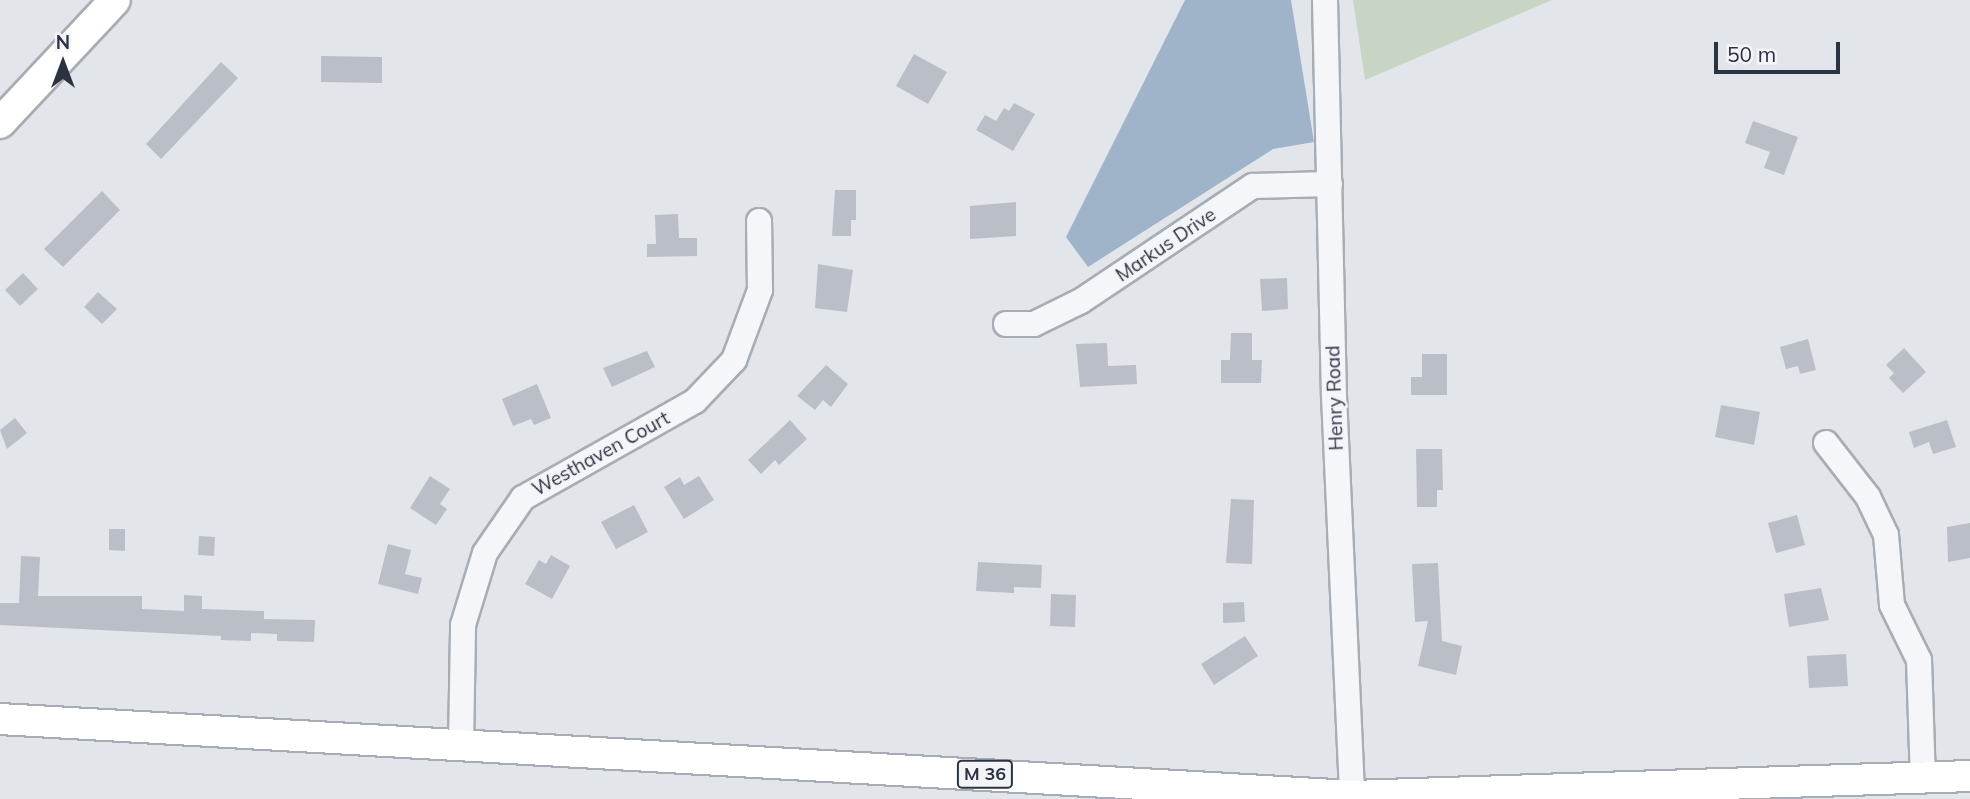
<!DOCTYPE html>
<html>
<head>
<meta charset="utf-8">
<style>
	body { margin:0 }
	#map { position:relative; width:1970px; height:799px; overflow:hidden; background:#e2e6ea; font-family:Mulish,sans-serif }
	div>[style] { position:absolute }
	.green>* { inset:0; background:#c8d4c4 }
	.water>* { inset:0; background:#9fb3c9 }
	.building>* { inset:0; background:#babfc7 }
	.roads { filter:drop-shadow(2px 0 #a7adb4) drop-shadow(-2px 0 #a7adb4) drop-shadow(0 2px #a7adb4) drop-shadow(0 -2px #a7adb4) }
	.minor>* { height:24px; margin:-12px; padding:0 12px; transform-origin:12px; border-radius:12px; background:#f5f6f9 }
	.major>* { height:30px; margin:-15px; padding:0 15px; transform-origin:15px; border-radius:15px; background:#fff }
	span { translate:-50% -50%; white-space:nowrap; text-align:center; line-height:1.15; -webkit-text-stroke:5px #f2f4f8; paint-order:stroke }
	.shield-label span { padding:2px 5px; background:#f2f4f8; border:2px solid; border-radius:5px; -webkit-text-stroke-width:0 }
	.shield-label { font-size:18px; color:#2b3342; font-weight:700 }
	.street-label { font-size:19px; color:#2b3342 }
	.north { position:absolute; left:28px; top:28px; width:70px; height:70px; -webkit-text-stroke:5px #f2f4f8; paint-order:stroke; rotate:0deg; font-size:19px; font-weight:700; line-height:28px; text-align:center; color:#2b3342 }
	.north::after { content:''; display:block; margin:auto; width:24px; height:32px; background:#2b3342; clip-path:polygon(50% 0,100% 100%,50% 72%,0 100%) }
	.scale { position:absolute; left:1714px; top:42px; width:126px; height:32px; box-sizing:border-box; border:4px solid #2b3342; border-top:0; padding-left:9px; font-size:21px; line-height:24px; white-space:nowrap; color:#2b3342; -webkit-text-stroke:5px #f2f4f8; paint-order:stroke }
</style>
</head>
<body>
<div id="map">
	<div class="green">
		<div style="clip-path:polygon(1353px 0,1552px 0,1365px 80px)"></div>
	</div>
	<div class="water">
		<div style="clip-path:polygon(1185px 0,1291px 0,1314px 142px,1273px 149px,1088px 267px,1066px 237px)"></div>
	</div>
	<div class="building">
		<div style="clip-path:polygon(914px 54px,947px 72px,928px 104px,896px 86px)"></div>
		<div style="clip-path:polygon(321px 56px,382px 57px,382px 83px,321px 82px)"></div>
		<div style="clip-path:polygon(221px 62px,238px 78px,161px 159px,146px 144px)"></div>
		<div style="clip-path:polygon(1014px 103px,1035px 114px,1013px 151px,976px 130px,985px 115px,996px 121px,1004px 108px,1009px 111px)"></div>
		<div style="clip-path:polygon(1753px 121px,1798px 137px,1784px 175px,1764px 168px,1770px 152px,1745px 143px)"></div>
		<div style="clip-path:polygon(835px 190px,856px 190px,856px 220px,851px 220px,851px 236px,832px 236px)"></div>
		<div style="clip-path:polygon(102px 191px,120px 210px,63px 267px,44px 249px)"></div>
		<div style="clip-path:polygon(1016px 202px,1016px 236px,970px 239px,970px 206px)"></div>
		<div style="clip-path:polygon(678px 214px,679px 238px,697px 238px,697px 256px,647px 257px,647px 244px,656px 244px,655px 215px)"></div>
		<div style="clip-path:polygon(818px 264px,853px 270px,847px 312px,815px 308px)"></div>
		<div style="clip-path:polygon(23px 273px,38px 289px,20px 306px,5px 290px)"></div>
		<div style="clip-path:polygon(1287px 278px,1288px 309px,1262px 311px,1260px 279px)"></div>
		<div style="clip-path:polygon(98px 292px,117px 309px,102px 324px,84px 307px)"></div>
		<div style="clip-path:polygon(1231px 333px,1252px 333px,1252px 360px,1262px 360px,1261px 383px,1221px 383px,1221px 360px,1230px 360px)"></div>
		<div style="clip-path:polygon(1808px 339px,1816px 370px,1800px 374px,1798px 366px,1786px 369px,1780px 347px)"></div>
		<div style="clip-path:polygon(1107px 343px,1108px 366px,1136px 365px,1137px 384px,1080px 387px,1076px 344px)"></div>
		<div style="clip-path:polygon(1904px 348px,1926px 372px,1903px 393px,1889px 378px,1894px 373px,1886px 365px)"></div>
		<div style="clip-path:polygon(647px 351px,655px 367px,612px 387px,603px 368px)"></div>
		<div style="clip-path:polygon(1422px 354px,1447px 354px,1447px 395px,1411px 395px,1411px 377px,1422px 377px)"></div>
		<div style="clip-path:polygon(826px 365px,848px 384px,831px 407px,823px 400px,815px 410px,797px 396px)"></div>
		<div style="clip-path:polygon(537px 384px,551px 418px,534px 425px,531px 419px,513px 426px,502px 399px)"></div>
		<div style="clip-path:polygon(1721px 405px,1760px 412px,1754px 445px,1715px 437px)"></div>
		<div style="clip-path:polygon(15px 418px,27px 433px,7px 449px,0 430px)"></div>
		<div style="clip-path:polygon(790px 420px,807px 439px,779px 465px,775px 460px,761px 474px,748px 460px)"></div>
		<div style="clip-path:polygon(1947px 420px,1956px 447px,1933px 454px,1929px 442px,1914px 448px,1909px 432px)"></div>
		<div style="clip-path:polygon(1416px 449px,1442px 449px,1443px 490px,1437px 490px,1437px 507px,1417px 507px)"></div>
		<div style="clip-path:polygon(430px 476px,450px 489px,440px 504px,447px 509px,436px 525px,410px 508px)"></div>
		<div style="clip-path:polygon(699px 476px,714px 500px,684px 519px,664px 487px,680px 477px,684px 485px)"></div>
		<div style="clip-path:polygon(1231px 499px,1254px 500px,1252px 564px,1226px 563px)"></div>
		<div style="clip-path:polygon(634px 505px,648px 532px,616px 549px,601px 522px)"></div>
		<div style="clip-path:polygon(1797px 515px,1805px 545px,1776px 553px,1768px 523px)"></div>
		<div style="clip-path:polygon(1970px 523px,1970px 558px,1948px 562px,1947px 527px)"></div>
		<div style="clip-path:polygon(109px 529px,125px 529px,125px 551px,109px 550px)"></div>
		<div style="clip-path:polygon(199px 536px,215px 537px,214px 556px,198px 555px)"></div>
		<div style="clip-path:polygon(388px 544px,411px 550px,405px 574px,422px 578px,418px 594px,378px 584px)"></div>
		<div style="clip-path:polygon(551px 555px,570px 566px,552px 599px,525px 584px,539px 560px,546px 564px)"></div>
		<div style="clip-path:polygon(21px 556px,40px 557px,38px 596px,142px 596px,142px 609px,184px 611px,184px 595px,202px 596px,202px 609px,264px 611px,264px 619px,315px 620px,314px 642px,277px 641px,277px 634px,251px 633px,251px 641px,221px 640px,221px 636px,0 625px,0 603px,19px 603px)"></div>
		<div style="clip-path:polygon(978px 562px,1042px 565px,1041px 588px,1014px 587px,1014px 593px,976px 591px)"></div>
		<div style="clip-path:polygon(1438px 563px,1442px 641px,1462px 646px,1456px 675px,1418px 666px,1428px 621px,1415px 622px,1412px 564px)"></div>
		<div style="clip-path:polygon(1821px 588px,1829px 620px,1789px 627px,1784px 594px)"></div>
		<div style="clip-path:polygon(1051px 594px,1076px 595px,1075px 627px,1050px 626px)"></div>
		<div style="clip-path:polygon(1244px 602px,1245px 622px,1223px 623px,1223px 603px)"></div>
		<div style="clip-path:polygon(1245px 636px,1258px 656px,1214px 685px,1201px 664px)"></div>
		<div style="clip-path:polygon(1846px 654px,1848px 686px,1809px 688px,1807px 656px)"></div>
	</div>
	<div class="roads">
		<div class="minor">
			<div style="left:1325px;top:0;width:396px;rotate:88.7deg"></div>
			<div style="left:1334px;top:396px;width:400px;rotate:87.4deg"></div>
			<div style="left:1006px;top:324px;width:28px"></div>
			<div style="left:1034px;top:324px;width:52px;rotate:-26.1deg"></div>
			<div style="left:1081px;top:301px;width:207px;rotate:-33.8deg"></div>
			<div style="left:1253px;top:186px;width:77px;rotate:-1.5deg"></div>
			<div style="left:1826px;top:443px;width:68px;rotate:52.1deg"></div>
			<div style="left:1868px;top:497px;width:42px;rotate:64.7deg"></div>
			<div style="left:1886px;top:535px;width:70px;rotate:85.1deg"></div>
			<div style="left:1892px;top:605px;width:61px;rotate:63.9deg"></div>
			<div style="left:1919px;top:660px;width:119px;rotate:88.1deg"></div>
			<div style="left:461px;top:745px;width:120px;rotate:-89deg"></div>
			<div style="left:463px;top:625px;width:75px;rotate:-73deg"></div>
			<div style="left:485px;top:553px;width:67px;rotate:-55.4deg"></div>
			<div style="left:523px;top:498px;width:197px;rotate:-29.4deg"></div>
			<div style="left:695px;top:401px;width:57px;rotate:-46.4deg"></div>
			<div style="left:734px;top:360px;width:75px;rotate:-69.6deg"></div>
			<div style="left:760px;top:290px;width:69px;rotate:-90.8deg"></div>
		</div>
		<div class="major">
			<div style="left:0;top:123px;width:168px;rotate:-46.9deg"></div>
			<div style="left:0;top:719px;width:1354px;rotate:3.26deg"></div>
			<div style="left:1352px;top:796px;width:618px;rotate:-1.85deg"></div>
		</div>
	</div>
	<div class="shield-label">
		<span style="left:985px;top:774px">M 36</span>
	</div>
	<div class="street-label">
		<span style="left:1166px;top:245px;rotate:-34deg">Markus Drive</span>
		<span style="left:1335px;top:398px;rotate:-92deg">Henry Road</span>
		<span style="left:601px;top:454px;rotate:-29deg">Westhaven Court</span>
	</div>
	<div class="north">N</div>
	<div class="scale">50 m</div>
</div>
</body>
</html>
